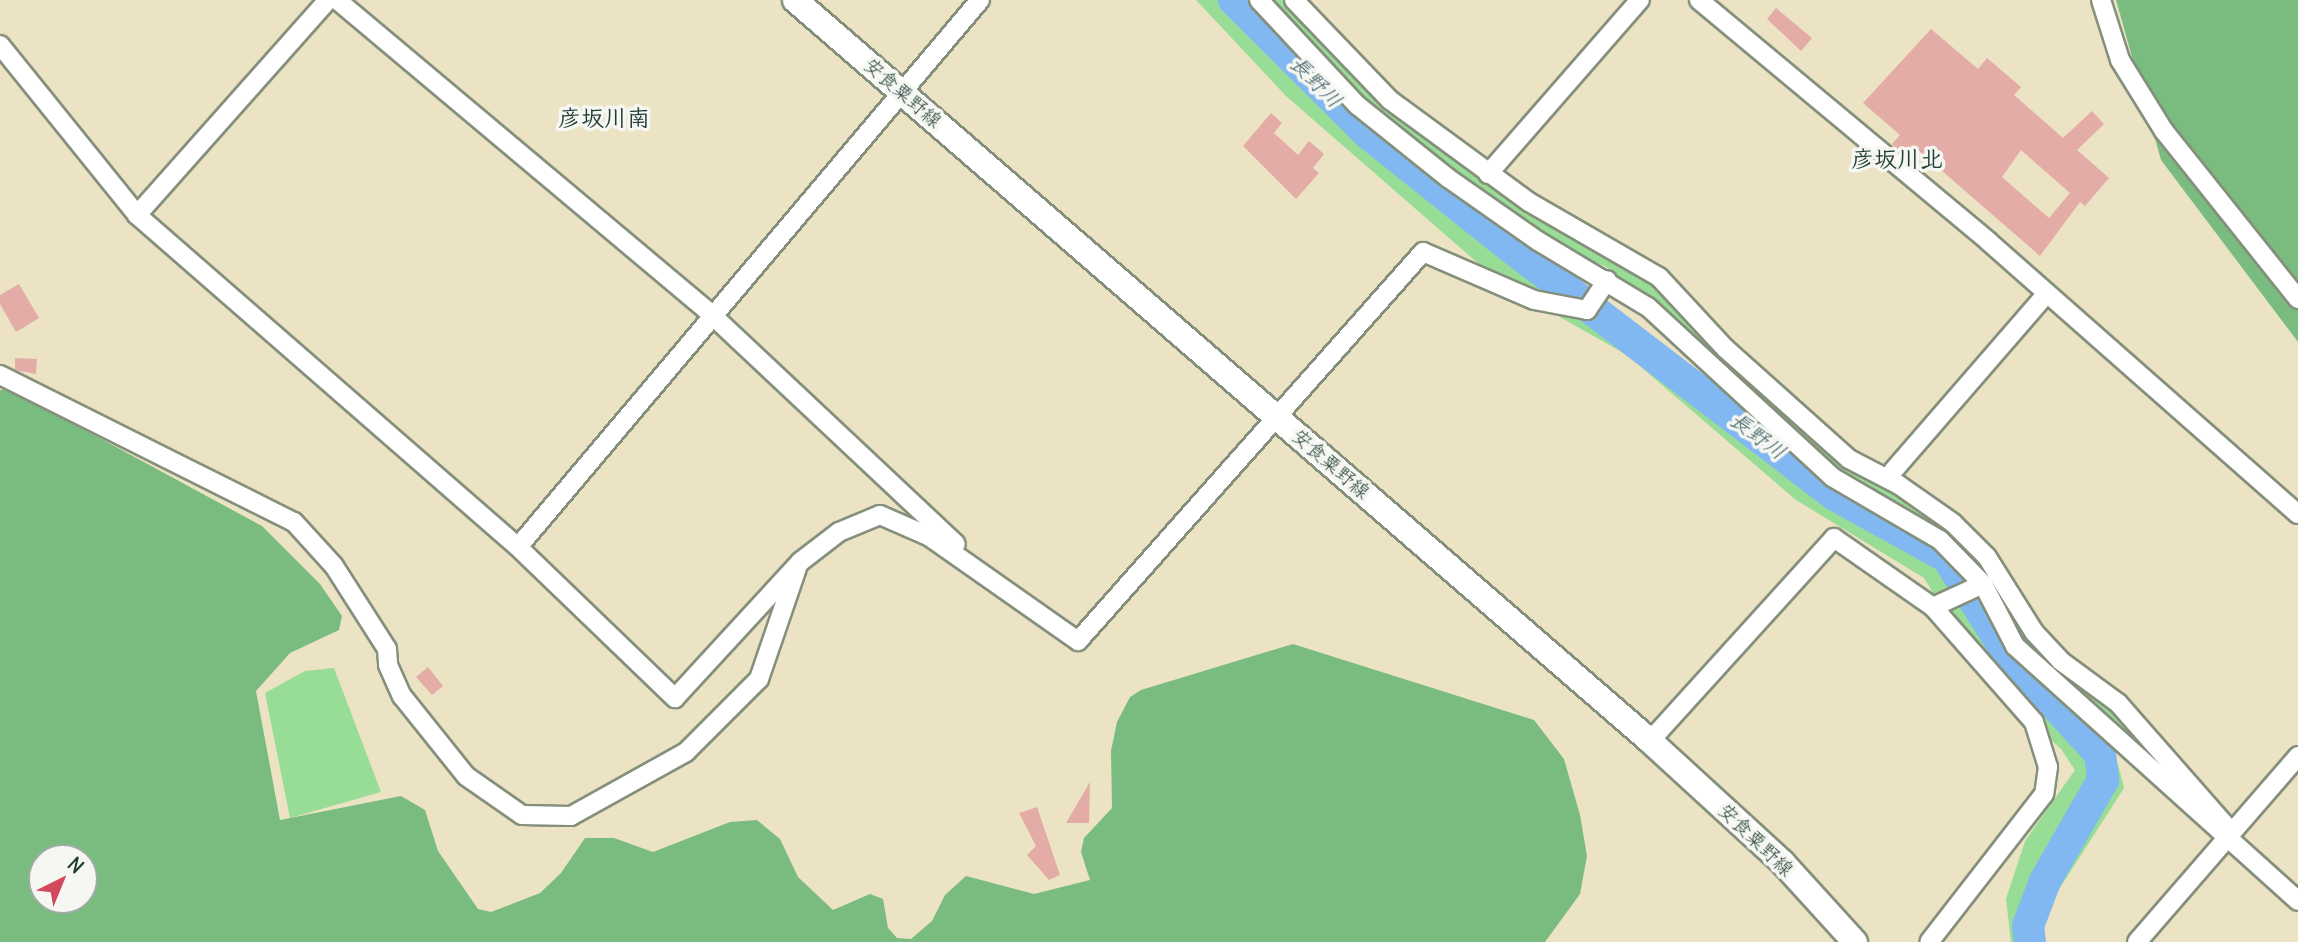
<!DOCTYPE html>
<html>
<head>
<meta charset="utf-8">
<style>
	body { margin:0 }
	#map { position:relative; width:2298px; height:942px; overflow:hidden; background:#ebe3c4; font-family:Delius,"Klee One",sans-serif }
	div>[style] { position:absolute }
	.green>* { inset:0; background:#98dd96 }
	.forest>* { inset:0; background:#7abc7f }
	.river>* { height:32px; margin:-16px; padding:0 16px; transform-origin:16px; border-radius:16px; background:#82b8f1 }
	.building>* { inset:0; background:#e4aca6 }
	.roads { filter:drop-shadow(2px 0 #85907c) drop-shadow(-2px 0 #85907c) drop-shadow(0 2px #85907c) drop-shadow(0 -2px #85907c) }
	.street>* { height:18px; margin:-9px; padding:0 9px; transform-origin:9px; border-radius:9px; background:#fff }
	.secondary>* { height:24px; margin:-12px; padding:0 12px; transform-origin:12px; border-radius:12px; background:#fff }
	span { translate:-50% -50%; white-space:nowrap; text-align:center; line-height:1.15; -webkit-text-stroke:7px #f6f6f2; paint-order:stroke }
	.street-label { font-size:19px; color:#1f3d34 }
	.water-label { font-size:21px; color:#385c63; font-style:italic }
	.quarter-label { font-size:23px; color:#1f3d34; font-weight:700 }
	.north { position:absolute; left:28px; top:844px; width:70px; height:70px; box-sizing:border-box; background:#f6f6f2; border:2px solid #a0aca6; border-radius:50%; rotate:43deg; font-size:19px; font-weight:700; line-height:28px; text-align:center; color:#1f3d34 }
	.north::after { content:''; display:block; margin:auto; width:24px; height:32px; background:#d1495b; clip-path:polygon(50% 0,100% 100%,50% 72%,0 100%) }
</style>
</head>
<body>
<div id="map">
	<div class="green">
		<div style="clip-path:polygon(1196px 0,1225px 0,1323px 99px,1505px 251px,1636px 329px,1827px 495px,1890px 530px,1944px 574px,2049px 709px,2118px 764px,2124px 788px,2040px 919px,2044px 942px,2011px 942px,2006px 899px,2025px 841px,2075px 770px,2061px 749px,1985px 679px,1924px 578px,1796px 500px,1627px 355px,1503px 285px,1286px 96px)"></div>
		<div style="clip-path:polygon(1266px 0,1287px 0,1375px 98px,1513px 204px,1579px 236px,1648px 279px,1846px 468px,1944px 522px,2214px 820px,2025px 649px,1981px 573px,1834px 473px,1653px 305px,1605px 266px,1565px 252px,1363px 101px)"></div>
		<div style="clip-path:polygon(334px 668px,381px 792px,290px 818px,265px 693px,305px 671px)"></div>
	</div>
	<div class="forest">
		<div style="clip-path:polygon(2116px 0,2298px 0,2298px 342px,2161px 160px)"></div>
		<div style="clip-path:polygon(evenodd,9px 389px,262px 526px,320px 584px,342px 616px,339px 630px,290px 653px,256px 691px,280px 820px,401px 796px,425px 810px,438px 851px,478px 909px,491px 912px,540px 893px,561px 873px,585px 838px,614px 838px,653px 852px,730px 822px,757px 820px,780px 839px,798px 877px,833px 910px,870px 894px,883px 899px,888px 928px,897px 938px,911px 939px,932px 921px,945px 895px,966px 876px,1034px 894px,1090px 880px,1081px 852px,1084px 838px,1112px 808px,1111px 751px,1117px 722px,1130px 697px,1141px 690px,1293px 644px,1534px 720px,1564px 759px,1580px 815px,1587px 856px,1580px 894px,1545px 942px,0 942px,0 390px,9px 389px,42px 858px,84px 858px,84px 900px,42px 900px,42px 858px)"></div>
	</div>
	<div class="river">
		<div style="left:1234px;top:0;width:190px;rotate:44.8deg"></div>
		<div style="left:1369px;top:134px;width:178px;rotate:38.6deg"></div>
		<div style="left:1508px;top:245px;width:412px;rotate:37.4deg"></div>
		<div style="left:1835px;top:495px;width:128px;rotate:29deg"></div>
		<div style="left:1947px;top:557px;width:112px;rotate:57.7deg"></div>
		<div style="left:2007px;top:652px;width:138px;rotate:47.6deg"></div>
		<div style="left:2100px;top:754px;width:26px;rotate:83deg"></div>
		<div style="left:2103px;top:780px;width:116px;rotate:119.9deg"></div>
		<div style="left:2045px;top:881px;width:48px;rotate:110.7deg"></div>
		<div style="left:2028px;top:926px;width:16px;rotate:83deg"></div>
	</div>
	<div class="building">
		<div style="clip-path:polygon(1776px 8px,1812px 38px,1801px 51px,1767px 19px)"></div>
		<div style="clip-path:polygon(evenodd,1931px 29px,1978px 69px,1987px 58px,2021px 87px,2014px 95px,2063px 138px,2092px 111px,2104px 124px,2077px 150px,2109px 178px,2085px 206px,2080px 202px,2040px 256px,1918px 150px,1910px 160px,1892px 144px,1900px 135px,1863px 103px,1931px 29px,2021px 150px,2070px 193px,2049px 218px,2002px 177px,2021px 150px)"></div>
		<div style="clip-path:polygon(1271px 113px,1282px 123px,1274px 133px,1298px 155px,1309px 141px,1324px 154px,1313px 168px,1319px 173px,1296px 199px,1243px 146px)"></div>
		<div style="clip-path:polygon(19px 284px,39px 318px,16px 332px,0 304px,0 295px)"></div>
		<div style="clip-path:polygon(15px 358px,37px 359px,36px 374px,15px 370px)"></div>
		<div style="clip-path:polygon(428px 667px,443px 686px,432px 695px,416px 677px)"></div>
		<div style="clip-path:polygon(1090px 782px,1089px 823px,1066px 823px)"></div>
		<div style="clip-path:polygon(1037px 807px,1060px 875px,1049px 880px,1027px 855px,1036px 846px,1019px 813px)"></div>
	</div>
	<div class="roads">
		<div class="street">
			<div style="left:337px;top:0;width:491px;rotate:40deg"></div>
			<div style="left:713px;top:316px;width:333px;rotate:43.2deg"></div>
			<div style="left:1259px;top:0;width:144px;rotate:47deg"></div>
			<div style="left:1357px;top:105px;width:117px;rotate:38.7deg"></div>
			<div style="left:1448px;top:178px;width:110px;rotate:35deg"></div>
			<div style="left:1538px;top:241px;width:128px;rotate:31deg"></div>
			<div style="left:1648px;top:307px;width:251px;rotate:42.7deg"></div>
			<div style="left:1832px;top:477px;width:125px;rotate:30.3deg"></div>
			<div style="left:1940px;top:540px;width:62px;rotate:45.7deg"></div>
			<div style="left:1983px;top:584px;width:70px;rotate:62.7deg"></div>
			<div style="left:2015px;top:646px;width:381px;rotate:42deg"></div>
			<div style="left:1294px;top:0;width:139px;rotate:46.2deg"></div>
			<div style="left:1390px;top:100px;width:172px;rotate:36.3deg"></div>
			<div style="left:1529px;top:202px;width:150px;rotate:30deg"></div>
			<div style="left:1659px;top:277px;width:98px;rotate:47.1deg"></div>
			<div style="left:1726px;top:349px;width:165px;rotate:41.8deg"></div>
			<div style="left:1849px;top:459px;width:56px;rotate:27.5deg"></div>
			<div style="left:1899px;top:485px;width:66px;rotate:35.1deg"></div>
			<div style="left:1953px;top:523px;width:48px;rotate:45deg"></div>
			<div style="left:1987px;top:557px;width:89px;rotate:57.9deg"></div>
			<div style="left:2034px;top:632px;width:40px;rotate:47deg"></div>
			<div style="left:2061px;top:661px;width:71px;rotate:36.4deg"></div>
			<div style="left:2118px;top:703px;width:165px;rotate:48.7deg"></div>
			<div style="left:1699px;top:0;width:376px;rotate:39.8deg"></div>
			<div style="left:1988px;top:241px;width:413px;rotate:41.4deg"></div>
			<div style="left:2101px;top:0;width:63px;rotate:72.4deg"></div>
			<div style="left:2120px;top:60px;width:84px;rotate:58.2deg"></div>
			<div style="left:2164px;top:131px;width:215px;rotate:51.4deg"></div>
			<div style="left:0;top:45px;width:218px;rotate:51.1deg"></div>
			<div style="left:137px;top:215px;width:505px;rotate:41.07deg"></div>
			<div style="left:518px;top:547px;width:218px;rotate:43.9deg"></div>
			<div style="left:675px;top:698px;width:185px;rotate:-47.4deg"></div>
			<div style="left:800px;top:562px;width:49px;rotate:-37.6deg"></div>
			<div style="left:839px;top:532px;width:44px;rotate:-22.5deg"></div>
			<div style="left:880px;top:515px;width:55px;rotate:23.7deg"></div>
			<div style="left:930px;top:537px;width:181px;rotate:35.1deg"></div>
			<div style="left:1078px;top:641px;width:520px;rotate:-48.43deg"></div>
			<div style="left:1423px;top:252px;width:121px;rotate:23.4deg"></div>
			<div style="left:1534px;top:300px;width:54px;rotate:10.7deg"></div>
			<div style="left:1587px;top:310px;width:36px;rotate:-56deg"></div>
			<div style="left:1488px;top:174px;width:231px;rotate:-48.9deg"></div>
			<div style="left:137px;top:215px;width:288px;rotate:-48.4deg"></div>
			<div style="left:0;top:375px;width:329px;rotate:26.6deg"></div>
			<div style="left:294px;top:522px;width:59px;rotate:47.7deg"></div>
			<div style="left:334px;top:566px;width:98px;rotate:57.4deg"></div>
			<div style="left:387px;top:649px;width:16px;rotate:86deg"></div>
			<div style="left:388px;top:665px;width:34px;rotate:66deg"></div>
			<div style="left:402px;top:696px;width:102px;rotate:51.3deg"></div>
			<div style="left:466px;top:776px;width:68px;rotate:34.9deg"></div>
			<div style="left:522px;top:815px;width:49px;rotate:1.2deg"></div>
			<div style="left:571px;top:816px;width:132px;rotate:-29.1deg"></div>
			<div style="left:686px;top:752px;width:103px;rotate:-45deg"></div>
			<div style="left:759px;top:679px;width:117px;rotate:-71.1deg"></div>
			<div style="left:1893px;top:471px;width:235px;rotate:-49.1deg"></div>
			<div style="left:518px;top:547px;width:716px;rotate:-49.82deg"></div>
			<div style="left:1933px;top:607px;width:55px;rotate:-24.7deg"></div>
			<div style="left:1650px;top:741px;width:274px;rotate:-47.8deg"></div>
			<div style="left:1834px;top:538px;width:121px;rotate:34.9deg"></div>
			<div style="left:1933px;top:607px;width:153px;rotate:48.7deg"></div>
			<div style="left:2034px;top:722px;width:47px;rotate:72.7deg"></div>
			<div style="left:2048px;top:767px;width:27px;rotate:98deg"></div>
			<div style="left:2044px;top:794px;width:187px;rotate:127.8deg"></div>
			<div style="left:2137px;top:942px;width:246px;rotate:-49.1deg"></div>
		</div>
		<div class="secondary">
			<div style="left:795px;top:0;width:1131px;rotate:40.91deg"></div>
			<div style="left:1650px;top:741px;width:180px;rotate:42.5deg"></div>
			<div style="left:1783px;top:863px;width:107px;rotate:47.7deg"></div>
		</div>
	</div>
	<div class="street-label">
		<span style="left:903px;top:93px;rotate:41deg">安食粟野線</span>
		<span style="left:1331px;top:464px;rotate:41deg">安食粟野線</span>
		<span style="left:1756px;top:840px;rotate:44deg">安食粟野線</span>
	</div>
	<div class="water-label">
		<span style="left:1316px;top:82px;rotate:45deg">長野川</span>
		<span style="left:1758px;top:436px;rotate:37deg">長野川</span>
	</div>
	<div class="quarter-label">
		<span style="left:604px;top:118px">彦坂川南</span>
		<span style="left:1897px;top:159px">彦坂川北</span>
	</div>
	<div class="north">N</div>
</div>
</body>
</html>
